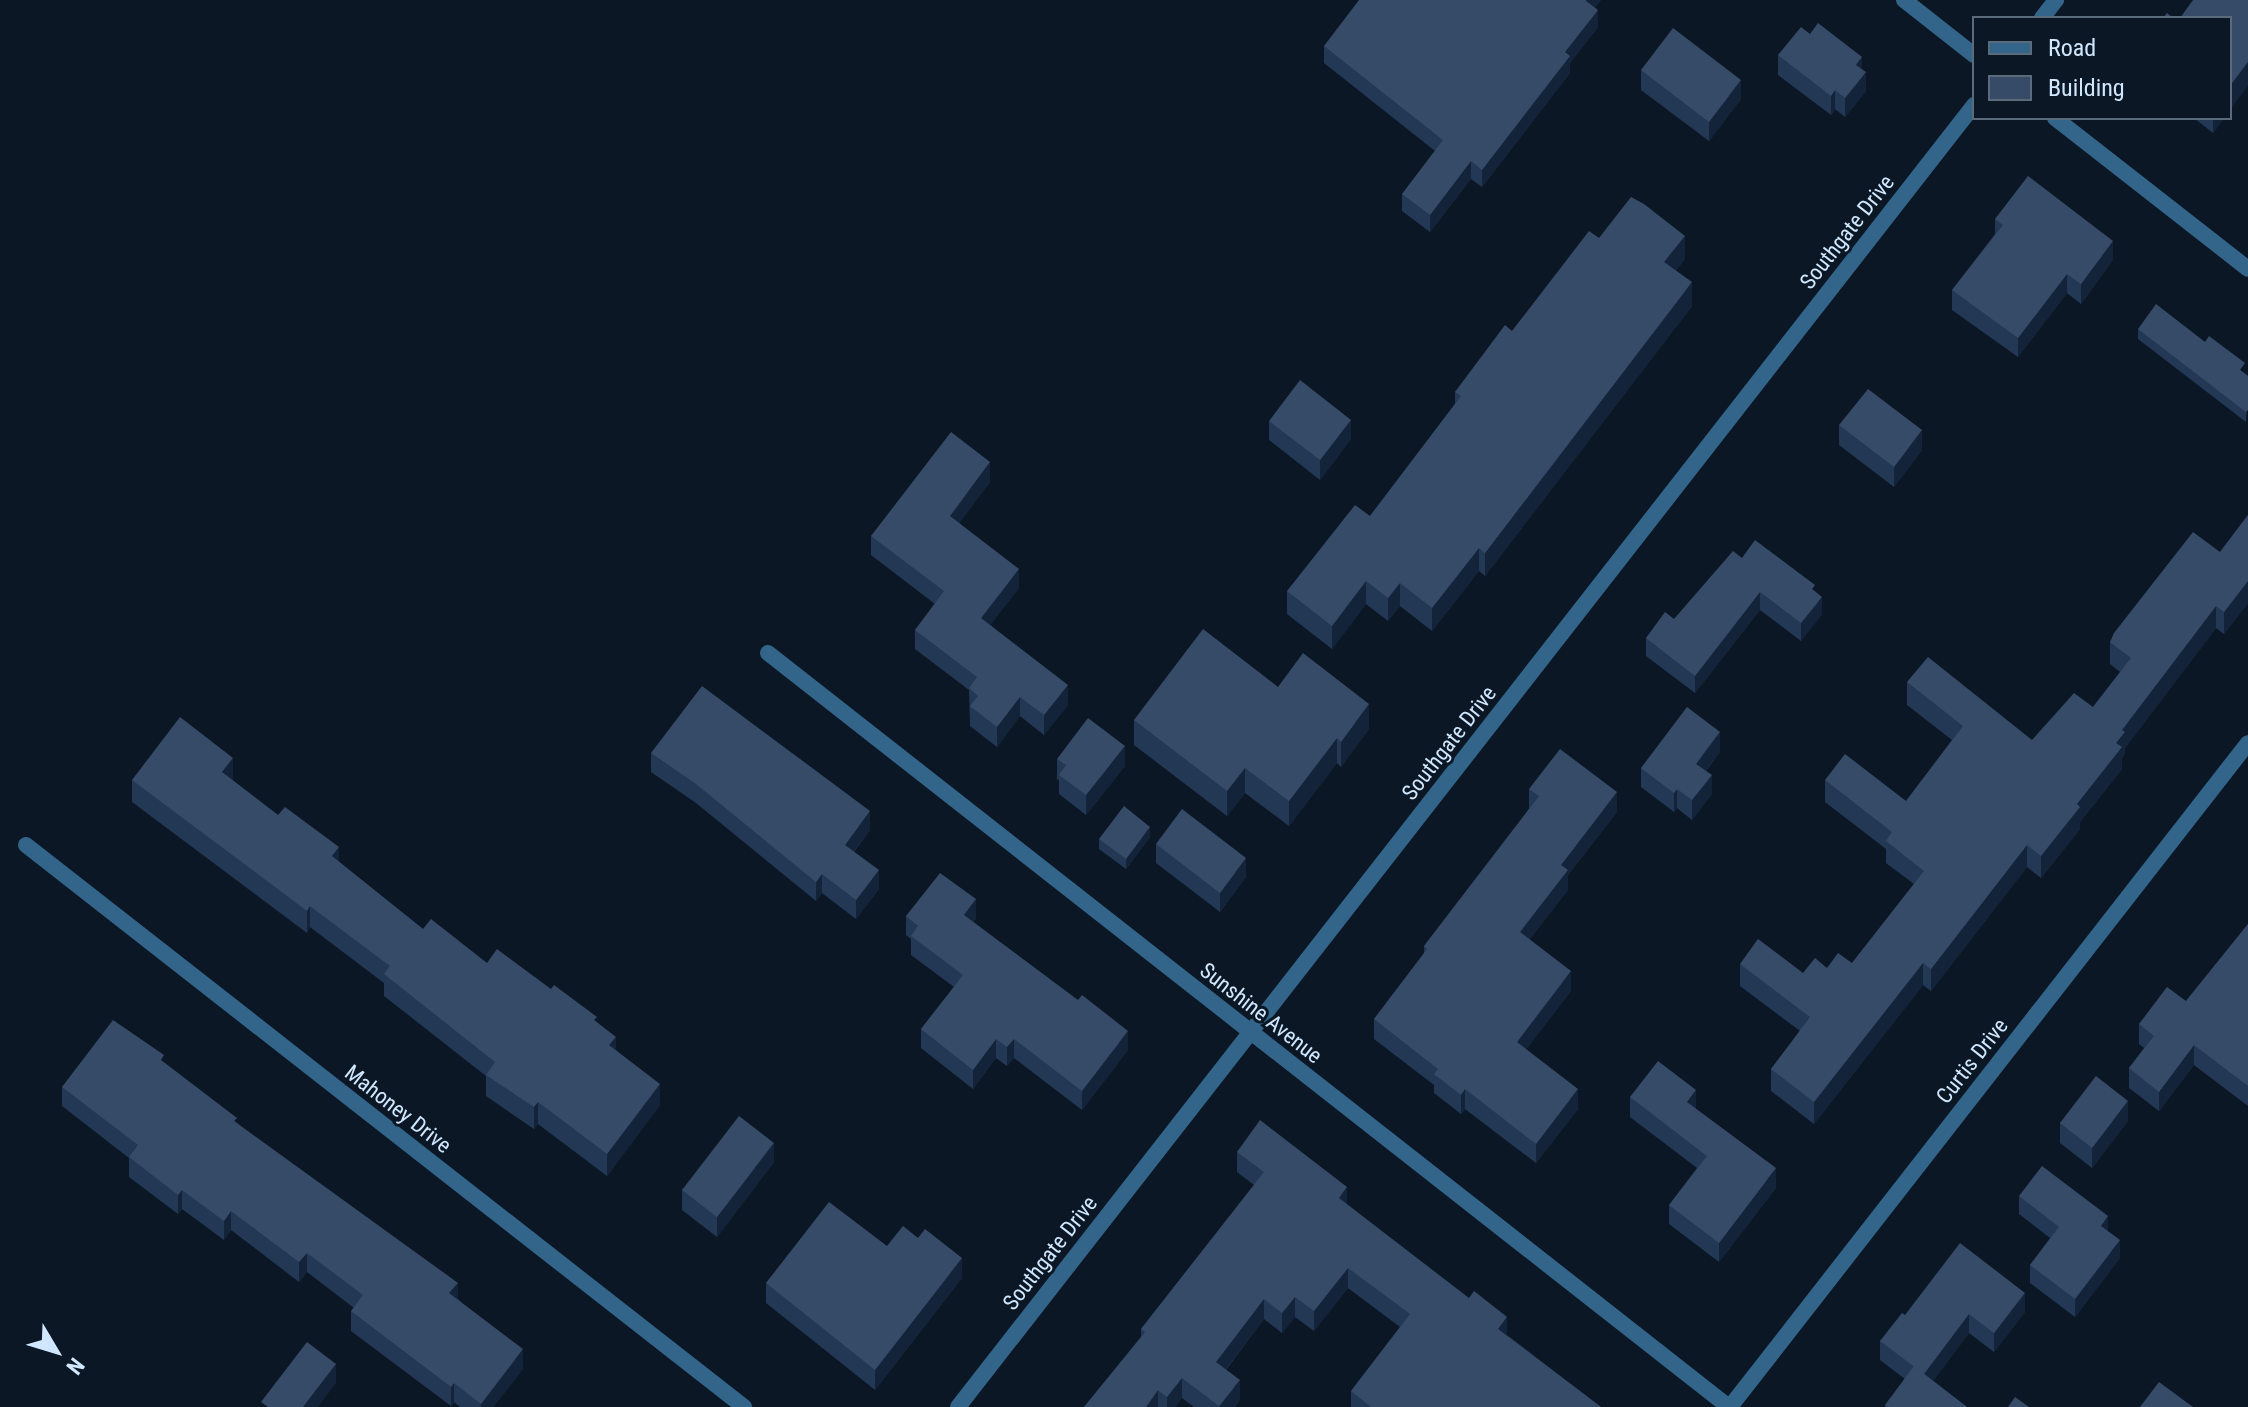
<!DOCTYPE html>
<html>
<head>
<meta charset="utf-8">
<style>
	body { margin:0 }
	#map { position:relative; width:2248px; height:1407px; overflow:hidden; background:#0c1725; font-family:"Roboto Condensed",sans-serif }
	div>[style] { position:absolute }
	.minor>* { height:16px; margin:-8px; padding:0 8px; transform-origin:8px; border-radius:8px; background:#326589 }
	.wall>* { inset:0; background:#233855 }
	.shaded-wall>* { inset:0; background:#12233a }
	.building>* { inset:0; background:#364b67 }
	span { translate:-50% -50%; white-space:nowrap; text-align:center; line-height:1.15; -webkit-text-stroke:6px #0c1725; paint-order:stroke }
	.street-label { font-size:22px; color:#d0e8ff }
	.legend { position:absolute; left:1972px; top:16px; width:260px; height:104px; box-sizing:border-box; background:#0c1725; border:2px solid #5a6b7c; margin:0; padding:10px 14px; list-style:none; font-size:24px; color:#d0e8ff }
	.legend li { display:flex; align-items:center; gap:16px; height:40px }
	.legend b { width:40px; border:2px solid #5a6b7c }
	.north { position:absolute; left:16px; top:1311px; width:80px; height:80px; -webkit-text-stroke:6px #0c1725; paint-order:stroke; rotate:128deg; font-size:22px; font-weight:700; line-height:32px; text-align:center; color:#d0e8ff }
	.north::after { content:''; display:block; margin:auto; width:28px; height:36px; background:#d0e8ff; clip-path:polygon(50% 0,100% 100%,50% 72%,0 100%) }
</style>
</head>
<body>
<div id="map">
	<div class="minor">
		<div style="left:1904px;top:0;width:89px;rotate:38.2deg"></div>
		<div style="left:2042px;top:18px;width:23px;rotate:-52deg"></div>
		<div style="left:2055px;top:118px;width:245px;rotate:38deg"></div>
		<div style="left:768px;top:653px;width:1221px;rotate:38.12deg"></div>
		<div style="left:26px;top:845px;width:912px;rotate:38.05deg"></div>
		<div style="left:958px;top:1407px;width:1652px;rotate:-52.03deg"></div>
		<div style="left:1730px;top:1407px;width:842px;rotate:-52.04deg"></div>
	</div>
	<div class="wall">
		<div style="clip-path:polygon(1601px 0,1595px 7px,1598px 27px,1570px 63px,1570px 73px,1482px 187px,1471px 179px,1430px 232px,1402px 211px,1402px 194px,1435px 151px,1324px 63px,1324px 46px)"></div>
		<div style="clip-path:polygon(1810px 34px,1862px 69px,1866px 91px,1845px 117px,1835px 109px,1831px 115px,1778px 75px,1778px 55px)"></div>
		<div style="clip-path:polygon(1641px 70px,1741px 99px,1709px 141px,1641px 90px)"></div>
		<div style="clip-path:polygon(2194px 118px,2224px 118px,2213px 133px)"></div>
		<div style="clip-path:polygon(1995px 219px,2113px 260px,2081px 304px,2067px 293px,2018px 357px,1952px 310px,1952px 290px,1995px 234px)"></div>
		<div style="clip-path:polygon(1599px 238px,1685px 259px,1676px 270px,1692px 306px,1485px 576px,1479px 571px,1432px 631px,1400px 606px,1388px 621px,1366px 604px,1332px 649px,1287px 614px,1287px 591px,1370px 516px,1455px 404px,1455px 392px)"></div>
		<div style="clip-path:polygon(2138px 329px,2205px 342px,2248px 376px,2246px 422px,2138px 339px)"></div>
		<div style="clip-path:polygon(1269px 421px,1351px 439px,1320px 480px,1269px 440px)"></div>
		<div style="clip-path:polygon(1839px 425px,1922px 450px,1894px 487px,1839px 445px)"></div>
		<div style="clip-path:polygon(990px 482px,959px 523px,1019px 588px,990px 625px,1068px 705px,1044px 735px,1020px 716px,997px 747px,970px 726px,969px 690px,915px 649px,915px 630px,935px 604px,871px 555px,871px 536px)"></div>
		<div style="clip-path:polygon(2248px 515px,2248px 603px,2224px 634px,2216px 628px,2125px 748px,2125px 754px,2122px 758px,2122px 769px,2080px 822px,2080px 829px,2041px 878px,2027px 867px,1931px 991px,1923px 985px,1814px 1124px,1771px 1091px,1771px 1069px,1800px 1031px,1740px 986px,1740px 964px,1803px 973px,1827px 968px,1852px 963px,1914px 884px,1886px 863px,1886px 849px,1825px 802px,1825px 780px,1906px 801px,1952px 740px,1907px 705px,1907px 682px,2032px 740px,2093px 707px,2120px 672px,2110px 664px,2110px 642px,2220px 552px)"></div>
		<div style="clip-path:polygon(1742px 558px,1815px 591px,1822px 614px,1801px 641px,1760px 610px,1695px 693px,1646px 656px,1646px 638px,1674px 619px)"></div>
		<div style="clip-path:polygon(1278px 687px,1369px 729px,1341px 767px,1337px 763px,1289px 826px,1245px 793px,1227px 816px,1134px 745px,1134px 720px)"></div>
		<div style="clip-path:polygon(1720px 752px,1706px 771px,1712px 794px,1692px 820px,1677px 808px,1674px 812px,1641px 787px,1641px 768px)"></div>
		<div style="clip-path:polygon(651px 753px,870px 830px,854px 852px,879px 889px,856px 919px,822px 893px,816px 901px,696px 803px,651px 772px)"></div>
		<div style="clip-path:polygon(1057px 759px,1125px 766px,1086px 815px,1059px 794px,1059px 780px,1057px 779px)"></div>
		<div style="clip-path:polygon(233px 779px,232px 780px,339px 862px,423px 929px,597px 1022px,616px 1050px,660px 1105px,607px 1176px,538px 1124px,534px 1129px,486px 1096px,486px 1076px,384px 996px,384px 983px,310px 927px,307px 933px,132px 802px,132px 780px)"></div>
		<div style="clip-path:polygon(1529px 789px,1617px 812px,1568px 875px,1568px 890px,1529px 940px,1571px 991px,1526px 1049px,1578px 1109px,1536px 1163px,1465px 1109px,1461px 1114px,1434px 1093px,1434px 1085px,1374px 1039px,1374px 1019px,1424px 954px,1424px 946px,1529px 809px)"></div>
		<div style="clip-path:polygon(1150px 837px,1126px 869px,1099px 849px,1099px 839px)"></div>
		<div style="clip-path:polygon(1156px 844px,1246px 877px,1220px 912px,1156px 863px)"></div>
		<div style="clip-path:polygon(906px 916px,976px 919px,973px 922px,1128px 1050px,1082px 1110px,1014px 1058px,1007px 1066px,996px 1058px,973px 1089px,921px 1048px,921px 1029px,954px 987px,911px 955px,911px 939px,906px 935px)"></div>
		<div style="clip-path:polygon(2248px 924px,2248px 1106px,2194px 1065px,2159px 1111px,2129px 1088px,2129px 1068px,2144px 1048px,2139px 1044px,2139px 1024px,2186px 1001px)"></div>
		<div style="clip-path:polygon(164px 1063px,237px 1123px,458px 1299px,523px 1369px,493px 1407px,460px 1407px,454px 1402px,451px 1406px,351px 1331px,351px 1311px,354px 1308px,307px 1272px,299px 1282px,231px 1230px,224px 1240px,182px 1209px,178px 1214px,129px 1177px,129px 1158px,62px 1106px,62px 1087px)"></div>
		<div style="clip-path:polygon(1630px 1097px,1696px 1109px,1776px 1188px,1719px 1262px,1669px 1224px,1669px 1205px,1697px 1168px,1630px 1117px)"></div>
		<div style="clip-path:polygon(2128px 1121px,2092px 1168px,2060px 1143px,2060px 1123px)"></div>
		<div style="clip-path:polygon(1237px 1152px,1347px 1204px,1507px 1335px,1601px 1407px,1351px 1407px,1351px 1391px,1400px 1327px,1348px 1288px,1314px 1331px,1295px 1317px,1282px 1333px,1264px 1319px,1226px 1370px,1240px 1400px,1235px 1407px,1194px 1407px,1182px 1398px,1175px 1407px,1084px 1407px,1141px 1338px,1141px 1329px,1254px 1185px,1237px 1172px)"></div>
		<div style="clip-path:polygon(774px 1162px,717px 1237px,682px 1210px,682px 1190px)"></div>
		<div style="clip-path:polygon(2019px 1196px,2120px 1258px,2075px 1317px,2030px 1283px,2030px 1265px,2050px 1238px,2019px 1214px)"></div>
		<div style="clip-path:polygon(887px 1246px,962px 1278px,875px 1390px,766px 1303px,766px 1283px)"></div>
		<div style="clip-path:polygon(2025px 1312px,1994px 1352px,1969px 1333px,1933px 1381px,1967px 1407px,1885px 1407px,1885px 1405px,1905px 1379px,1880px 1360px,1880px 1341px,1905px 1315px)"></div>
	</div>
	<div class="shaded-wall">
		<div style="clip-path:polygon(1587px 0,1601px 0,1586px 18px)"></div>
		<div style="clip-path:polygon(1598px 10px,1598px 27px,1570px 63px,1570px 73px,1482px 187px,1482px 170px,1565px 52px)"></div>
		<div style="clip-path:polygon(1862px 57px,1862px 77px,1856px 65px)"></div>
		<div style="clip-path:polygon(2248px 62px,2248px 86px,2230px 110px,2230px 86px)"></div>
		<div style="clip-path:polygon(1866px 72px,1866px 91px,1845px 117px,1845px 98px)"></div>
		<div style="clip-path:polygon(1741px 80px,1741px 99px,1709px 141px,1709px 122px)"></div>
		<div style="clip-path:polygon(1835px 90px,1835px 109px,1831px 115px,1831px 96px)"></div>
		<div style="clip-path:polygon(2213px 118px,2224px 118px,2213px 133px)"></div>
		<div style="clip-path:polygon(1471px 161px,1471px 179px,1430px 232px,1430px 215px)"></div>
		<div style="clip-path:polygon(1685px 236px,1685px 259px,1664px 285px,1664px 262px)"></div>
		<div style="clip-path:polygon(2113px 241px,2113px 260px,2081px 304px,2081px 284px)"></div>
		<div style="clip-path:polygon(2067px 274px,2067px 293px,2018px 357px,2018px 338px)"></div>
		<div style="clip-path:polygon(1692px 282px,1692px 306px,1485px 576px,1485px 553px)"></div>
		<div style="clip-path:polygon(1351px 420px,1351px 439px,1320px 480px,1320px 460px)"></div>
		<div style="clip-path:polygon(1922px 430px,1922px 450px,1894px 487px,1894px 467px)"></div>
		<div style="clip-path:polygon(990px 462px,990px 482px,950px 535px,950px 516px)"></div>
		<div style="clip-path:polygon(1479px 548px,1479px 571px,1432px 631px,1432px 608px)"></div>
		<div style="clip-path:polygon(1019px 569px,1019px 588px,981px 637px,981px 618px)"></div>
		<div style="clip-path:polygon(1366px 581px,1366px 604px,1332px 649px,1332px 626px)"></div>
		<div style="clip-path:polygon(2248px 581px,2248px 603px,2224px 634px,2224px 612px)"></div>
		<div style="clip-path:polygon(1400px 583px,1400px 606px,1388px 621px,1388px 598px)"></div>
		<div style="clip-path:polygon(1760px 592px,1760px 610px,1695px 693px,1695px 676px)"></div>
		<div style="clip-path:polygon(1822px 597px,1822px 614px,1801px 641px,1801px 623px)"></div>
		<div style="clip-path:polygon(2216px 606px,2216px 628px,2125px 748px,2125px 754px,2122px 758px,2122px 769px,2080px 822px,2080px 829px,2041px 878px,2041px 856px,2116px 743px,2122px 730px)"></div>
		<div style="clip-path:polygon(1068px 685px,1068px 705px,1044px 735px,1044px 715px)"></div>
		<div style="clip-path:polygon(1020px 697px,1020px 716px,997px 747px,997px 727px)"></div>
		<div style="clip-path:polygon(1369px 704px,1369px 729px,1341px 767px,1341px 742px)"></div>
		<div style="clip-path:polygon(1720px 732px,1720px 752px,1696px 783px,1696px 764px)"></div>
		<div style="clip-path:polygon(1337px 738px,1337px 763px,1289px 826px,1289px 801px)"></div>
		<div style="clip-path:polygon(1125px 746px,1125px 766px,1086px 815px,1086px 795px)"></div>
		<div style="clip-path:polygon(233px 758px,233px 779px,222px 794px,222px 772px)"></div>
		<div style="clip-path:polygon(1245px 768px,1245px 793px,1227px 816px,1227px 791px)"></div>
		<div style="clip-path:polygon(1712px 775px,1712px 794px,1692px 820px,1692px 800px)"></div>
		<div style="clip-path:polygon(1677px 789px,1677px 808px,1674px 812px,1674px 793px)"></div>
		<div style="clip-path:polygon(1617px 792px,1617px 812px,1568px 875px,1568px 890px,1520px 952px,1520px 932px,1561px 865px)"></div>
		<div style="clip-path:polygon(870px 811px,870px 830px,845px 863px,845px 845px)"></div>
		<div style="clip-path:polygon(1150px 827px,1150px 837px,1126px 869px,1126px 859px)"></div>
		<div style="clip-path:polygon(2027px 845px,2027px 867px,1931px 991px,1931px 969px)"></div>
		<div style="clip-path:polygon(339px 847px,339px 868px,332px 856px)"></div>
		<div style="clip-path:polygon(1246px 858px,1246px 877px,1220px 912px,1220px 893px)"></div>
		<div style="clip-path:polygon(879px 870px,879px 889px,856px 919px,856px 900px)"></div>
		<div style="clip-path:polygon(822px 874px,822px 893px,816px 901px,816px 882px)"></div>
		<div style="clip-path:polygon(976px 899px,976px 919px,964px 934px,964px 915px)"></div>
		<div style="clip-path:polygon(310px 906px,310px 927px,307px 933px,307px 911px)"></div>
		<div style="clip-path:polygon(1923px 963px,1923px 985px,1814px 1124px,1814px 1102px)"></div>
		<div style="clip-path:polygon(1571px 971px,1571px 991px,1517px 1062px,1517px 1042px)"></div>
		<div style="clip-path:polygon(1128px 1031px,1128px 1050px,1082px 1110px,1082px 1091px)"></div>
		<div style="clip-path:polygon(616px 1037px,616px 1059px,609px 1045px)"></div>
		<div style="clip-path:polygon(996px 1039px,996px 1058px,973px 1089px,973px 1070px)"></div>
		<div style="clip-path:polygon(1014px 1039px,1014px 1058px,1007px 1066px,1007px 1047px)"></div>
		<div style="clip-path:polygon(2194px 1045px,2194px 1065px,2159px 1111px,2159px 1092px)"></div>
		<div style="clip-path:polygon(660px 1084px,660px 1105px,607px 1176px,607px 1154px)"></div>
		<div style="clip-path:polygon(1465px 1089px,1465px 1109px,1461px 1114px,1461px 1095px)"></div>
		<div style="clip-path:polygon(1578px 1089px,1578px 1109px,1536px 1163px,1536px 1144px)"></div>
		<div style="clip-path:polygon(1696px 1090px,1696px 1110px,1687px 1102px)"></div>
		<div style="clip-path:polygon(2128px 1101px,2128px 1121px,2092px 1168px,2092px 1148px)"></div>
		<div style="clip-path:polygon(538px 1102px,538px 1124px,534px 1129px,534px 1107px)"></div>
		<div style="clip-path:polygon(774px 1143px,774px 1162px,717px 1237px,717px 1217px)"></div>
		<div style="clip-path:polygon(1776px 1168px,1776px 1188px,1719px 1262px,1719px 1243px)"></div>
		<div style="clip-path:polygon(1347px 1187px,1347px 1207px,1339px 1198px)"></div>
		<div style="clip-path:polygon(182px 1190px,182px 1209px,178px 1214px,178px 1195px)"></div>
		<div style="clip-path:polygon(231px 1211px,231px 1230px,224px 1240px,224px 1221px)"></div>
		<div style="clip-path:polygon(2108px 1216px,2108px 1235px,2101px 1226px)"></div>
		<div style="clip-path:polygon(2120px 1240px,2120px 1258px,2075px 1317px,2075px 1299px)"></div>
		<div style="clip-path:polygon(307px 1253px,307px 1272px,299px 1282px,299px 1262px)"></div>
		<div style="clip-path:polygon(962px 1258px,962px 1278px,875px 1390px,875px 1370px)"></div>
		<div style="clip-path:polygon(1348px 1268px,1348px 1288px,1314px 1331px,1314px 1311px)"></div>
		<div style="clip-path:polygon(458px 1283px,458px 1302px,449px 1293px)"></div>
		<div style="clip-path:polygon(2025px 1293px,2025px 1312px,1994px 1352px,1994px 1333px)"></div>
		<div style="clip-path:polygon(1295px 1297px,1295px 1317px,1282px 1333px,1282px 1313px)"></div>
		<div style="clip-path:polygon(1264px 1299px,1264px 1319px,1216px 1382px,1216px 1362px)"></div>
		<div style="clip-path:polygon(1969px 1314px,1969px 1333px,1924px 1393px,1924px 1374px)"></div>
		<div style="clip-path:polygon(1507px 1317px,1507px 1337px,1498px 1329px)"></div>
		<div style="clip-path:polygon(523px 1349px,523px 1369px,493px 1407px,481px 1407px,481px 1404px)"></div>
		<div style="clip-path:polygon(336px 1364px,336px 1383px,318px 1407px,303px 1407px)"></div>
		<div style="clip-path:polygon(1182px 1378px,1182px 1398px,1175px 1407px,1167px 1407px,1167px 1397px)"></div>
		<div style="clip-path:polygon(1240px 1380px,1240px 1400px,1235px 1407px,1219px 1407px)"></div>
		<div style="clip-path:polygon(454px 1383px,454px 1402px,451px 1406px,451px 1387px)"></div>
		<div style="clip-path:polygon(1158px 1390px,1158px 1407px,1146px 1407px)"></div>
	</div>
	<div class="building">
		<div style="clip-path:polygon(1359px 0,1587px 0,1586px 1px,1598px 10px,1565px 52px,1570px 56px,1482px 170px,1471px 161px,1430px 215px,1402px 194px,1443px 140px,1324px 46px)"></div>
		<div style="clip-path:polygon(2193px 0,2248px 0,2248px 62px,2230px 86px,2230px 18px,2180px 18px)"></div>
		<div style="clip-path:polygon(2167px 13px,2173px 18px,2163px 18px)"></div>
		<div style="clip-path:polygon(1818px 23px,1862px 57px,1856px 65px,1866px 72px,1845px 98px,1835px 90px,1831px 96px,1778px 55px,1801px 27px,1810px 34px)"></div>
		<div style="clip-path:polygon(1673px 28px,1741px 80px,1709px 122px,1641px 70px)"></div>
		<div style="clip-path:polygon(2028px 176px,2113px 241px,2081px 284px,2067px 274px,2018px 338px,1952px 290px,2003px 225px,1995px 219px)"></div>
		<div style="clip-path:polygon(1631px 197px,1644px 204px,1685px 236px,1664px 262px,1692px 282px,1485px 553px,1479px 548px,1432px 608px,1400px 583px,1388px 598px,1366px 581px,1332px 626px,1287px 591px,1355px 505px,1370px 516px,1461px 396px,1455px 392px,1505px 325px,1512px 331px,1589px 231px,1599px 238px)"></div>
		<div style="clip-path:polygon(2156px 304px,2205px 342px,2209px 336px,2245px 363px,2240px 370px,2248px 376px,2248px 410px,2246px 412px,2138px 329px)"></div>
		<div style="clip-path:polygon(1300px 380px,1351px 420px,1320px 460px,1269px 421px)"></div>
		<div style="clip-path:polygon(1868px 389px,1922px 430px,1894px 467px,1839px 425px)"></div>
		<div style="clip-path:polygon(951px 432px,990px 462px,950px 516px,1019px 569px,981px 618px,1068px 685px,1044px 715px,1020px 697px,997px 727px,970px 706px,978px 696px,969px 688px,977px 677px,915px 630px,944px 591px,871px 536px)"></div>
		<div style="clip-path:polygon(2248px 515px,2248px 581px,2224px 612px,2216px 606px,2122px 730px,2125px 732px,2116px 743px,2122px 747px,2077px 804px,2080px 807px,2041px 856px,2027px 845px,1931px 969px,1923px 963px,1814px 1102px,1771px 1069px,1810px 1017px,1740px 964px,1758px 939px,1803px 973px,1815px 958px,1827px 968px,1838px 953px,1852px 963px,1924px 871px,1886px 841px,1892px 832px,1825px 780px,1845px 754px,1906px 801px,1963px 726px,1907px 682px,1928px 657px,2032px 740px,2074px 693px,2093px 707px,2131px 658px,2110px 642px,2114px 633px,2193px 532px,2220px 552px)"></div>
		<div style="clip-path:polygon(1755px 540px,1815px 585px,1812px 589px,1822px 597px,1801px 623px,1760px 592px,1695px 676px,1646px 638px,1665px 612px,1674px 619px,1733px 551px,1742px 558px)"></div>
		<div style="clip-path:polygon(1203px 629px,1278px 687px,1303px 653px,1369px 704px,1341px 742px,1337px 738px,1289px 801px,1245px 768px,1227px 791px,1134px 720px)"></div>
		<div style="clip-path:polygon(702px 686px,870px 811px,845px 845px,879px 870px,856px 900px,822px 874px,816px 882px,696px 784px,651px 753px)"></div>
		<div style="clip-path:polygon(1687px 707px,1720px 732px,1696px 764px,1712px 775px,1692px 800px,1677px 789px,1674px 793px,1641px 768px)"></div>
		<div style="clip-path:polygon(180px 717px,233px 758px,222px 772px,278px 815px,285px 807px,339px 847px,332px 856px,423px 929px,431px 919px,487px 963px,497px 949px,551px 989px,554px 985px,597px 1017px,594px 1020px,616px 1037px,609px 1045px,660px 1084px,607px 1154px,538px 1102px,534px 1107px,486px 1075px,495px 1062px,384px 974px,390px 966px,310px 906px,307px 911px,132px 780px)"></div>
		<div style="clip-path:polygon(1088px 718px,1125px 746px,1086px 795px,1059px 775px,1066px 765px,1057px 759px)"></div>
		<div style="clip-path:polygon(1560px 749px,1617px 792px,1561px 865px,1568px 870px,1520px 932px,1571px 971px,1517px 1042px,1578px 1089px,1536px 1144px,1465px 1089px,1461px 1095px,1434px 1074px,1438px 1069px,1374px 1019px,1427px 949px,1424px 946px,1539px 796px,1529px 789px)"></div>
		<div style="clip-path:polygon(1124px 806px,1150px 827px,1126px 859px,1099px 839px)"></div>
		<div style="clip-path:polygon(1182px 809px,1246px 858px,1220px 893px,1156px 844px)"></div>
		<div style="clip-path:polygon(940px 873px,976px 899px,964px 915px,1078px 1000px,1082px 995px,1128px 1031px,1082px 1091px,1014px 1039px,1007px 1047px,996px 1039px,973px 1070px,921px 1029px,963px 975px,911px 936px,918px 926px,906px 916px)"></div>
		<div style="clip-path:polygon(2248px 924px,2248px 1086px,2194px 1045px,2159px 1092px,2129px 1068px,2154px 1036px,2139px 1024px,2167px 987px,2186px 1001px)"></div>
		<div style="clip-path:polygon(113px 1020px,164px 1055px,161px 1060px,237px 1118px,234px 1121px,458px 1283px,449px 1293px,523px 1349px,481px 1404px,454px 1383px,451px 1387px,351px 1311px,363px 1295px,307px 1253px,299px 1262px,231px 1211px,224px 1221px,182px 1190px,178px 1195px,129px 1157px,138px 1145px,62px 1087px)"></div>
		<div style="clip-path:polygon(1658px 1061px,1696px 1090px,1687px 1102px,1776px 1168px,1719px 1243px,1669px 1205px,1707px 1156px,1630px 1097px)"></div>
		<div style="clip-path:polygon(2096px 1076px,2128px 1101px,2092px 1148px,2060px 1123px)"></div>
		<div style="clip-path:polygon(739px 1116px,774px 1143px,717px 1217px,682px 1190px)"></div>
		<div style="clip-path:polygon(1260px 1120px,1347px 1187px,1339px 1198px,1469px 1298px,1474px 1291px,1507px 1317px,1498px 1329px,1601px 1407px,1371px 1407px,1351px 1391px,1410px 1314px,1348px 1268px,1314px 1311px,1295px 1297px,1282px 1313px,1264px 1299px,1216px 1362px,1240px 1380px,1219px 1406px,1182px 1378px,1167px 1397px,1158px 1390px,1146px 1407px,1084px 1407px,1145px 1332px,1141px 1329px,1264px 1172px,1237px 1152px)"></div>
		<div style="clip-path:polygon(2042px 1166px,2108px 1216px,2101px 1226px,2120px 1240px,2075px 1299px,2030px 1265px,2059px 1227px,2019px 1196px)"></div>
		<div style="clip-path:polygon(829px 1202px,887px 1246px,903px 1226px,918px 1238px,925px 1229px,962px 1258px,875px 1370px,766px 1283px)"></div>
		<div style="clip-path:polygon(1960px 1243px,2025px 1293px,1994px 1333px,1969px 1314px,1924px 1374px,1880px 1341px,1902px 1313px,1905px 1315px)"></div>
		<div style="clip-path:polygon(307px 1342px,336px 1364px,303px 1407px,268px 1407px,261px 1402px)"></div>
		<div style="clip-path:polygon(1914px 1366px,1967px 1407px,1888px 1407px,1885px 1405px)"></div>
		<div style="clip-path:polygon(2159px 1382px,2193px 1407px,2140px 1407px)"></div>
		<div style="clip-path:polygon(2015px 1397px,2029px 1407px,2008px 1407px)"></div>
	</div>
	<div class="street-label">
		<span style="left:1847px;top:232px;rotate:-52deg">Southgate Drive</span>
		<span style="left:1449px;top:743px;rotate:-52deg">Southgate Drive</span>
		<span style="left:1261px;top:1013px;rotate:38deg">Sunshine Avenue</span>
		<span style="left:1972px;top:1061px;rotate:-52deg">Curtis Drive</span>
		<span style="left:398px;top:1109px;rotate:38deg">Mahoney Drive</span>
		<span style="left:1050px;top:1253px;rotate:-52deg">Southgate Drive</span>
	</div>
	<ul class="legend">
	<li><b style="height:10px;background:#326589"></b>Road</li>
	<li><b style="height:22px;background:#364b67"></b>Building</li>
	</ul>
	<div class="north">N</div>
</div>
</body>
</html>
